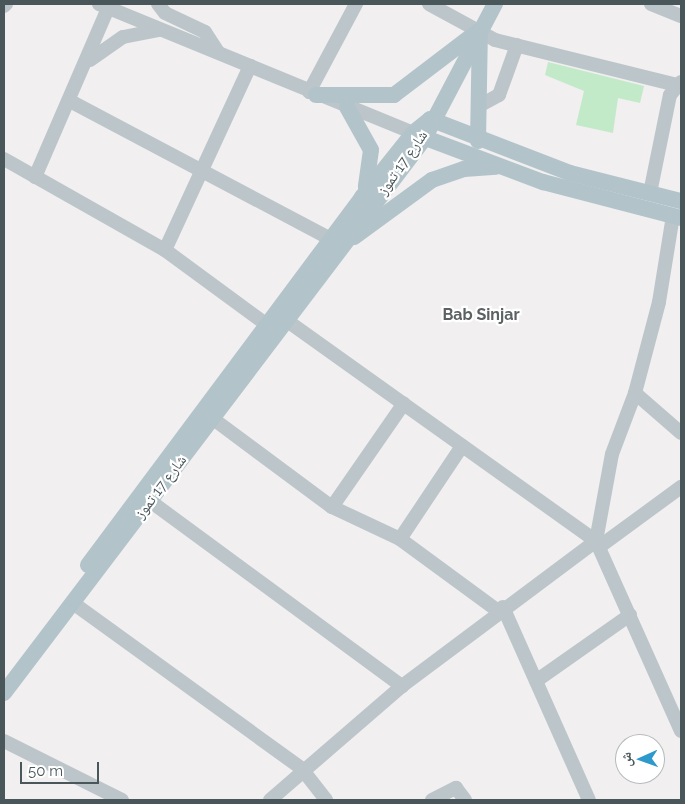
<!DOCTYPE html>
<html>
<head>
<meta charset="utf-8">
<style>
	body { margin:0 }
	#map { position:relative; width:685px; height:804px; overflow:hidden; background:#f1eff0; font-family:Raleway,"Noto Naskh Arabic",sans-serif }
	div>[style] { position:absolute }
	.green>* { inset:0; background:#c3eac8 }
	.minor>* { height:14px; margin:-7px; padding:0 7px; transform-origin:7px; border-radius:7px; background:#bcc6ca }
	.major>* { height:16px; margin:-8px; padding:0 8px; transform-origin:8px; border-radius:8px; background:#b2c4ca }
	span { translate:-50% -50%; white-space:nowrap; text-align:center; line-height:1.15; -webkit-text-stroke:4.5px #fff; paint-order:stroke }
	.street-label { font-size:15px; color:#49565a }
	.neighbourhood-label { font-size:16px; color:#5c6163; font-weight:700 }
	.frame { position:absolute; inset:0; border:5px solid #49565a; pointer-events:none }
	.north { position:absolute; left:615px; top:734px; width:50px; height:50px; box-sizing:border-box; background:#fff; border:1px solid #b6bbbd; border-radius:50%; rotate:268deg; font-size:14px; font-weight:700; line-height:20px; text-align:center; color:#49565a }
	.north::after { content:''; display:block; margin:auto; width:18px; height:22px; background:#2e9acc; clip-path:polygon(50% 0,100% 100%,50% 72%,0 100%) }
	.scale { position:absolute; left:20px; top:762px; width:79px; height:22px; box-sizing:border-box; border:2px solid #49565a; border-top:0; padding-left:6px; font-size:15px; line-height:18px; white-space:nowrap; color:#49565a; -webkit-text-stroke:4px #fff; paint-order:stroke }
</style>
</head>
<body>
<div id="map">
	<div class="green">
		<div style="clip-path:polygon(548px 62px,644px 86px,640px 103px,618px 98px,613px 133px,576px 125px,584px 91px,545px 75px)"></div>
	</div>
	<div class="minor">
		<div style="left:99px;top:4px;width:339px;rotate:22.3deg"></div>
		<div style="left:158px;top:4px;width:11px;rotate:52deg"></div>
		<div style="left:165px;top:13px;width:44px;rotate:25.4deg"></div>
		<div style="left:205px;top:32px;width:24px;rotate:57deg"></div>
		<div style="left:429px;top:4px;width:75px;rotate:28.6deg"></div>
		<div style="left:495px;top:40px;width:192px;rotate:13.9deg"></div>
		<div style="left:651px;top:4px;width:32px;rotate:22deg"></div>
		<div style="left:4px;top:6px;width:3px;rotate:-45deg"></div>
		<div style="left:90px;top:60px;width:40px;rotate:-34.9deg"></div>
		<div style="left:123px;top:37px;width:38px;rotate:-11deg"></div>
		<div style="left:309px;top:92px;width:100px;rotate:-61.9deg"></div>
		<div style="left:70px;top:101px;width:295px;rotate:27.9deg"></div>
		<div style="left:479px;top:106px;width:23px;rotate:-29deg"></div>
		<div style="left:499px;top:95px;width:53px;rotate:-70.2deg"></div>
		<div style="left:4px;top:159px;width:185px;rotate:29.5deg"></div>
		<div style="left:165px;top:250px;width:127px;rotate:36.3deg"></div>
		<div style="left:35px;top:177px;width:189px;rotate:-66.6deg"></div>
		<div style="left:650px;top:193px;width:100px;rotate:-78.5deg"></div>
		<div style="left:670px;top:95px;width:17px;rotate:-50deg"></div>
		<div style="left:165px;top:250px;width:203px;rotate:-65.2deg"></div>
		<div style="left:286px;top:320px;width:381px;rotate:35.5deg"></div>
		<div style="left:596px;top:541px;width:208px;rotate:65.9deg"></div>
		<div style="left:635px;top:393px;width:61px;rotate:41deg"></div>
		<div style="left:212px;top:418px;width:149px;rotate:36.6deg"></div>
		<div style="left:332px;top:507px;width:75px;rotate:25.2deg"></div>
		<div style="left:400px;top:539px;width:122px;rotate:36.3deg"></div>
		<div style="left:150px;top:501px;width:313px;rotate:36.3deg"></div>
		<div style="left:332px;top:507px;width:126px;rotate:-55.3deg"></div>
		<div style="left:400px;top:539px;width:112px;rotate:-56.3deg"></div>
		<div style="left:599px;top:547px;width:102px;rotate:-36.2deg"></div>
		<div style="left:73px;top:603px;width:283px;rotate:35.9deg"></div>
		<div style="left:302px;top:769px;width:39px;rotate:52deg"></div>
		<div style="left:503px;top:607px;width:211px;rotate:66deg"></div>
		<div style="left:536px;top:681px;width:115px;rotate:-35.1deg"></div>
		<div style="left:4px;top:741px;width:132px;rotate:26.6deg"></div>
		<div style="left:270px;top:800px;width:174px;rotate:-40.8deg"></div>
		<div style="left:402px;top:686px;width:242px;rotate:-36.8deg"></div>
		<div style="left:596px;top:541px;width:88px;rotate:-79.6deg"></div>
		<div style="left:612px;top:454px;width:65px;rotate:-69.3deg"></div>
		<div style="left:635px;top:393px;width:94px;rotate:-75.2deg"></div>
		<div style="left:659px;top:302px;width:87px;rotate:-80.8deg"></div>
		<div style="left:432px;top:800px;width:27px;rotate:-27deg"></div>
		<div style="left:456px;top:788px;width:15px;rotate:53deg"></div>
	</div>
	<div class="major">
		<div style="left:316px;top:95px;width:78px"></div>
		<div style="left:394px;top:95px;width:106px;rotate:-37.3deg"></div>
		<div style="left:347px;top:107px;width:49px;rotate:60.8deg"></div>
		<div style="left:371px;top:150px;width:37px;rotate:98deg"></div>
		<div style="left:430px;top:119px;width:150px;rotate:21.1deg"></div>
		<div style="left:570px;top:173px;width:114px;rotate:14.2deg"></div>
		<div style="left:415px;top:134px;width:137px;rotate:20.6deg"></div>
		<div style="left:543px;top:182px;width:143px;rotate:14.6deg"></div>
		<div style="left:478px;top:141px;width:110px;rotate:-89deg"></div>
		<div style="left:354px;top:237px;width:97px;rotate:-36.2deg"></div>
		<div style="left:432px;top:180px;width:34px;rotate:-19deg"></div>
		<div style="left:464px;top:169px;width:32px;rotate:-4deg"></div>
		<div style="left:88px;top:565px;width:459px;rotate:-53.3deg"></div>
		<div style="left:362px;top:197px;width:82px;rotate:-51.4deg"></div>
		<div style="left:413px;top:133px;width:22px;rotate:-39deg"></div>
		<div style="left:4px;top:693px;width:695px;rotate:-52.83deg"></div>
		<div style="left:424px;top:139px;width:153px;rotate:-62.3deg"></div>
	</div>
	<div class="street-label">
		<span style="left:403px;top:163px;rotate:-55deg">شارع 17 تموز</span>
		<span style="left:161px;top:487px;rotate:-53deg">شارع 17 تموز</span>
	</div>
	<div class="neighbourhood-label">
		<span style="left:481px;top:315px">Bab Sinjar</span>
	</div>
	<div class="frame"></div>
	<div class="north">ش</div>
	<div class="scale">50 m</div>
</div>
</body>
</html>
